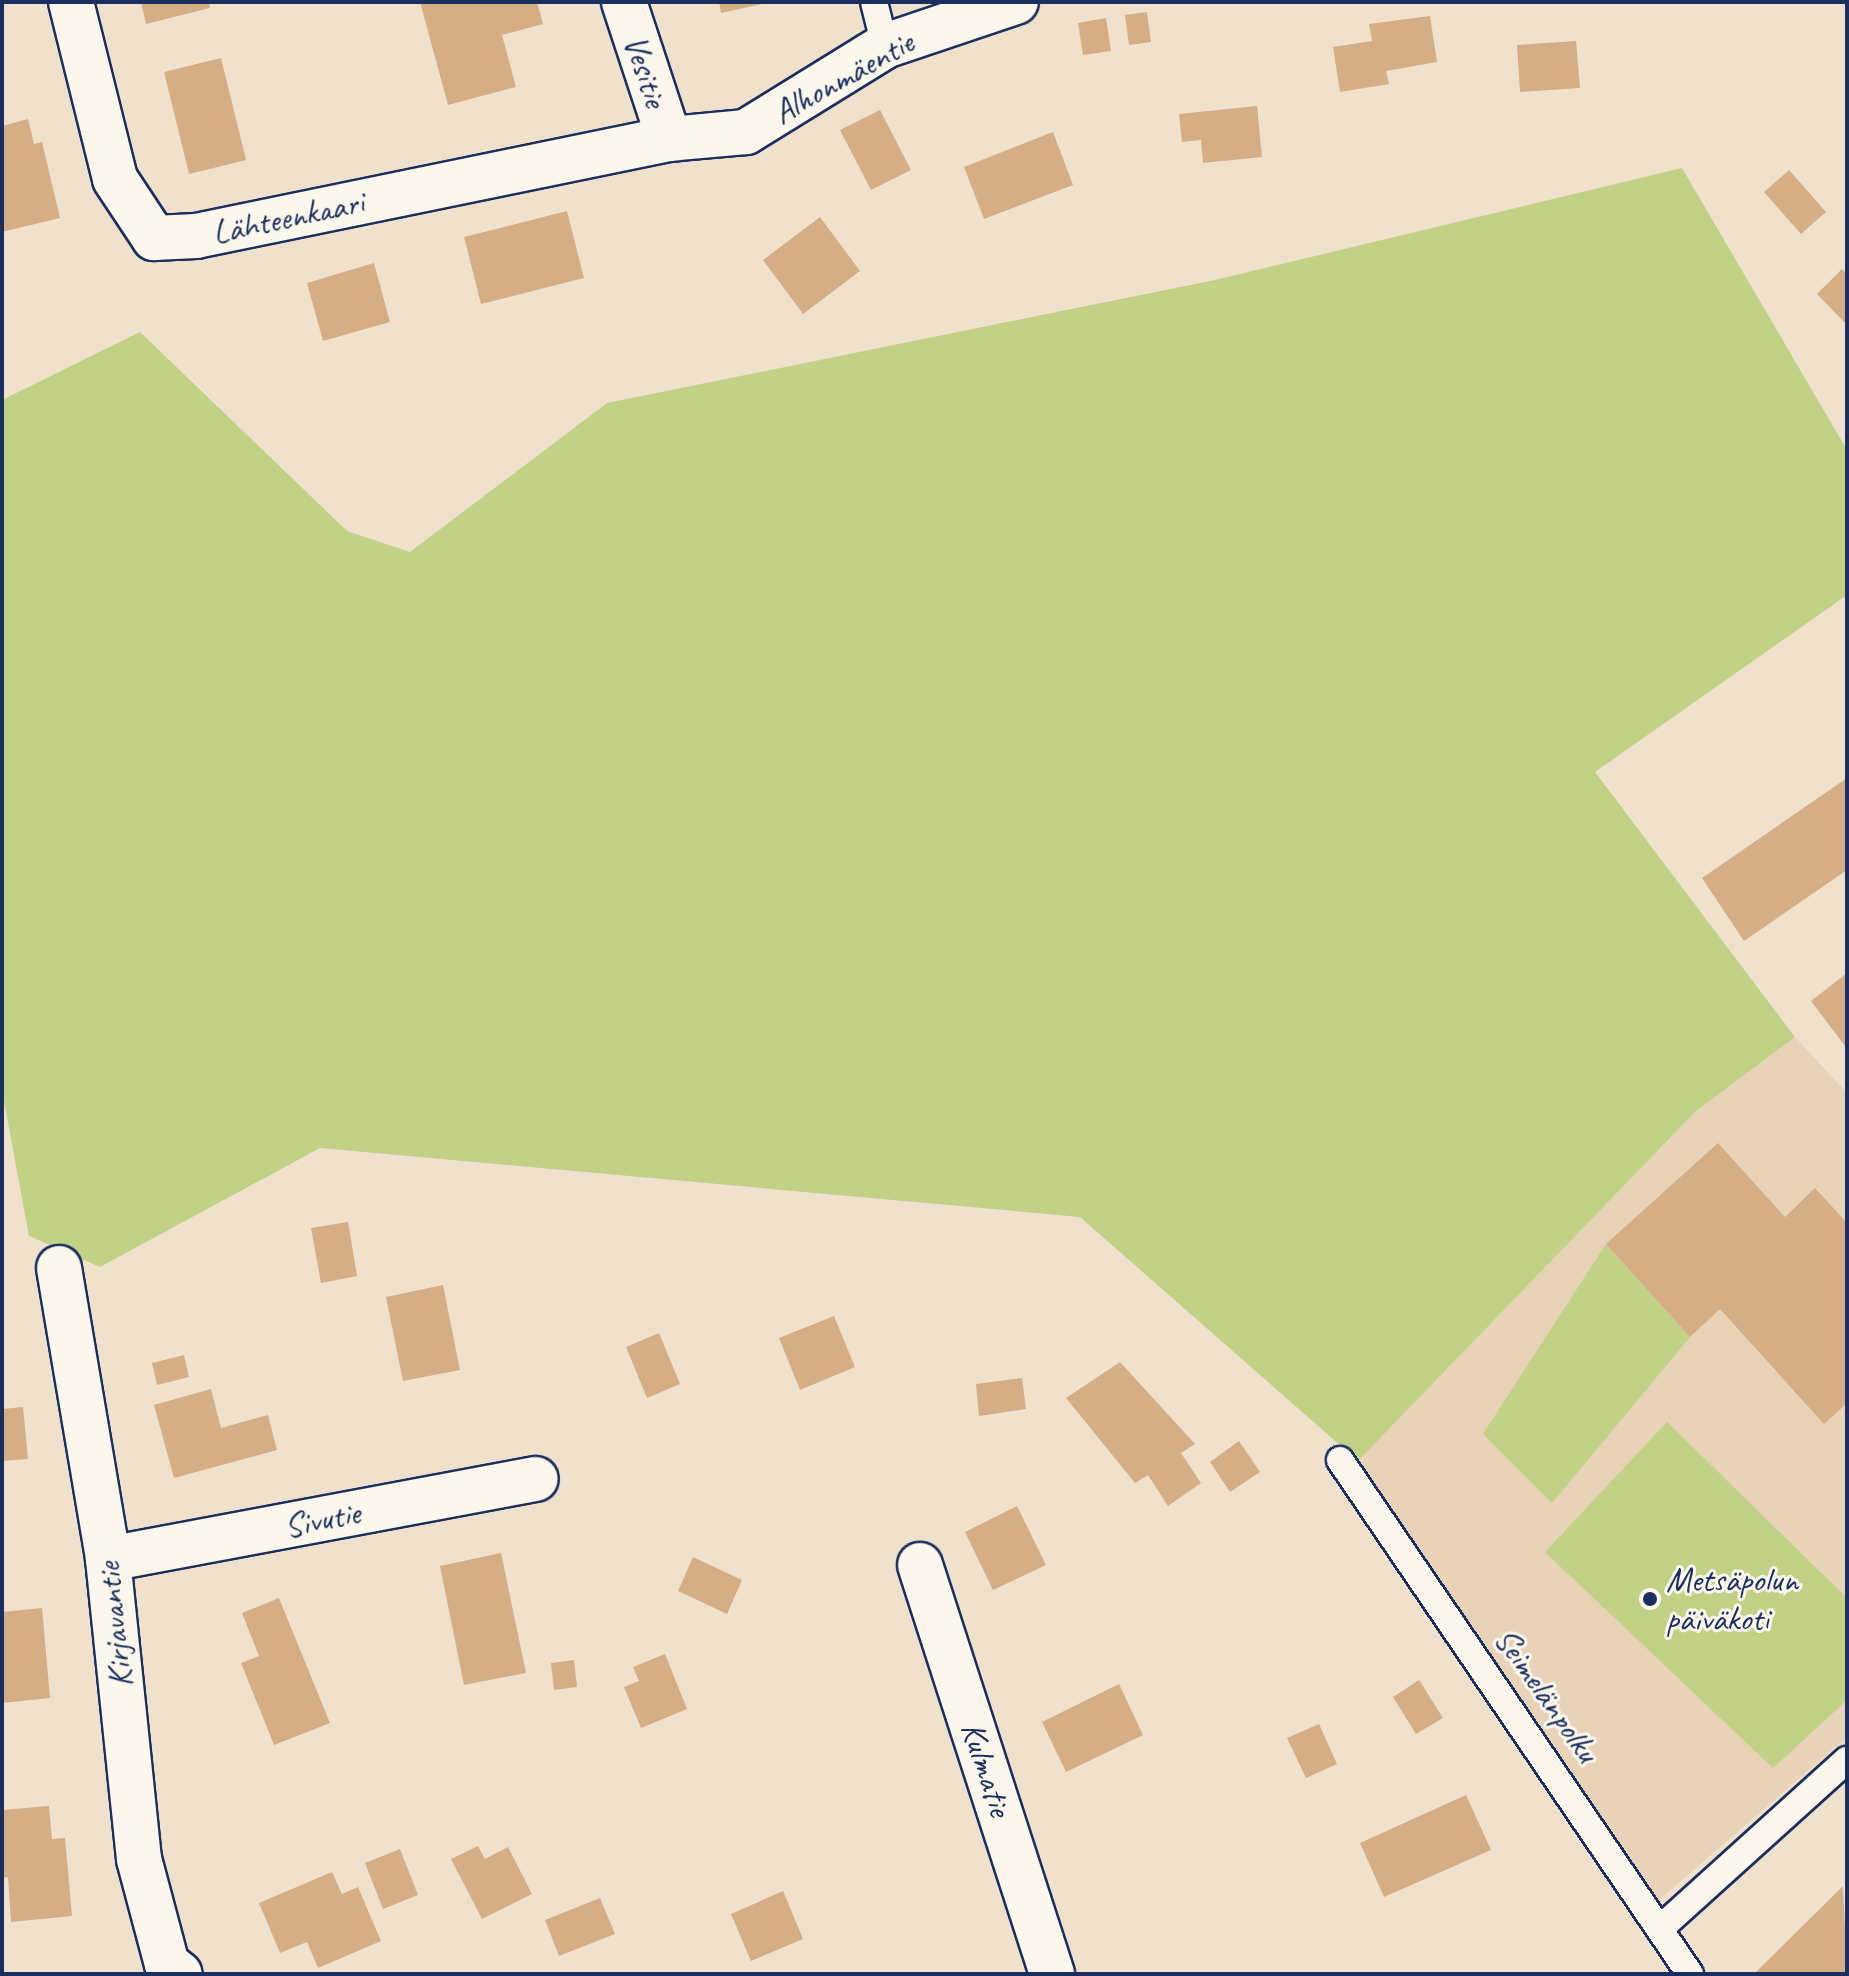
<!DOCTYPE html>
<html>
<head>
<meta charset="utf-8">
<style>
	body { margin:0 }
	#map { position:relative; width:1849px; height:1976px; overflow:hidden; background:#f0e1cd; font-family:Caveat,sans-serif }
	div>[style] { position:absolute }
	.built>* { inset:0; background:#e8d2b8 }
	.green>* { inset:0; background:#c1d186 }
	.building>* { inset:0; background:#d5ae86 }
	.roads { filter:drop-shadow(2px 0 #1b2f5e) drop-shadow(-2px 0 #1b2f5e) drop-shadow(0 2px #1b2f5e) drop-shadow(0 -2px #1b2f5e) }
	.service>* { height:26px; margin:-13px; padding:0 13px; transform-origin:13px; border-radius:13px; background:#fbf7ec }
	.minor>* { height:44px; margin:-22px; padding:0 22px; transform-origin:22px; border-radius:22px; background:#fbf7ec }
	.dots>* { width:22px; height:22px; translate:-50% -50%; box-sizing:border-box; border:4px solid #fbf7ec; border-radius:50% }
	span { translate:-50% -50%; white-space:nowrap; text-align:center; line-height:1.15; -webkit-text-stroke:6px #fbf7ec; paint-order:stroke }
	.street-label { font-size:34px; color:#1b2f5e }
	.poi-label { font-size:34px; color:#1b2f5e }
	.left { translate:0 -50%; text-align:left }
	.frame { position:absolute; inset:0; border:4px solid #1b2f5e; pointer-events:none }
</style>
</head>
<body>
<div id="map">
	<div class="built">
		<div style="clip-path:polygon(1795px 1037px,1847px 1093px,1847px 1737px,1659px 1900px,1358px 1461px,1695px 1112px)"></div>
	</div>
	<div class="green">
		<div style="clip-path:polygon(1682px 168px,1847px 450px,1847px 595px,1595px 772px,1795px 1037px,1695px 1112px,1358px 1461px,1080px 1217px,320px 1148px,100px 1267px,29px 1236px,2px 1090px,2px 400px,140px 332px,347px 531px,410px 552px,607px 403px,1215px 280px)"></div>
		<div style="clip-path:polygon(1606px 1244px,1690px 1337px,1552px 1503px,1483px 1434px)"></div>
		<div style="clip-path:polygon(1667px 1422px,1847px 1598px,1847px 1700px,1773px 1768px,1545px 1552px)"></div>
	</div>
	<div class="building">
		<div style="clip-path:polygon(141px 2px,209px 2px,210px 8px,146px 24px)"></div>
		<div style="clip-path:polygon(420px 2px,537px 2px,543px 24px,502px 35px,516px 87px,448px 105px)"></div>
		<div style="clip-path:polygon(719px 2px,766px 2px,766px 3px,721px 13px)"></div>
		<div style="clip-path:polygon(1147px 12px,1151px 42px,1129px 45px,1125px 15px)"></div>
		<div style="clip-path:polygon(1430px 16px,1437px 62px,1386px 71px,1389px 84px,1340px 92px,1333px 47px,1372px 41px,1369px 24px)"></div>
		<div style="clip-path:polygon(1106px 18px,1111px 51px,1083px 55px,1078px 23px)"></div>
		<div style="clip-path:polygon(1576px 41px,1580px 88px,1520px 92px,1517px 45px)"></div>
		<div style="clip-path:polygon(221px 58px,246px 160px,189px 174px,164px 72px)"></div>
		<div style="clip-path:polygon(1257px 106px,1262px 157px,1203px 163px,1201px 140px,1182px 142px,1179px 114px)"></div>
		<div style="clip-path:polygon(880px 110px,911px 170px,871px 190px,840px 130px)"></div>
		<div style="clip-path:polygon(28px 119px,34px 144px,42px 142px,60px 218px,2px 232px,2px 126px)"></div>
		<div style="clip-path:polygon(1053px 132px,1073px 185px,984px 219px,964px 167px)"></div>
		<div style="clip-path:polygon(1789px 170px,1826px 212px,1801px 234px,1764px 192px)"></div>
		<div style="clip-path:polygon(567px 211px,584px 278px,481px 304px,464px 237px)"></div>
		<div style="clip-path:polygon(820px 217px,860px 271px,803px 314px,763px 260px)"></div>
		<div style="clip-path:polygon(374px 263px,390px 322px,323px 341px,307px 283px)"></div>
		<div style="clip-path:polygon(1842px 269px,1847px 274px,1847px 325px,1817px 294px)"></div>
		<div style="clip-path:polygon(1847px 778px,1847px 870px,1744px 941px,1702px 878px)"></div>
		<div style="clip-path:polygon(1847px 973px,1847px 1045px,1845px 1046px,1811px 1001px)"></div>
		<div style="clip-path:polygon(1718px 1143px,1785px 1217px,1815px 1188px,1847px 1223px,1847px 1403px,1824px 1424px,1720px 1309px,1690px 1337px,1606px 1244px)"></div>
		<div style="clip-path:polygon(348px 1222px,357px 1276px,321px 1283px,311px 1228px)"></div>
		<div style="clip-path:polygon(443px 1285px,460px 1370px,403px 1381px,386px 1297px)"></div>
		<div style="clip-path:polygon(834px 1316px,855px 1367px,800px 1390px,779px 1338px)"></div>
		<div style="clip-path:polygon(659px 1333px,680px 1384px,647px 1398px,626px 1347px)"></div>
		<div style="clip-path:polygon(184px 1355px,189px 1377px,157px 1385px,152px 1363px)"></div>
		<div style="clip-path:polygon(1120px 1362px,1195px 1444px,1181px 1453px,1201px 1483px,1168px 1506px,1148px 1475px,1135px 1483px,1066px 1398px)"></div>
		<div style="clip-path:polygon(1022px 1378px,1026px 1409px,979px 1416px,976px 1384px)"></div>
		<div style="clip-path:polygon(211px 1389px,221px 1428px,268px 1415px,277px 1450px,174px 1478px,154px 1405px)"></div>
		<div style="clip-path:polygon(23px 1407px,28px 1459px,2px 1461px,2px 1409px)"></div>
		<div style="clip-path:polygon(1239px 1441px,1260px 1472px,1230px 1492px,1210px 1462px)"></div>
		<div style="clip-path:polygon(1017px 1506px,1046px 1565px,993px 1590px,965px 1532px)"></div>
		<div style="clip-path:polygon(501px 1553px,526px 1673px,464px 1685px,440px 1566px)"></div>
		<div style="clip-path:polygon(693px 1557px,742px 1580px,727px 1614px,678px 1591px)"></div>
		<div style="clip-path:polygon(279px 1598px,330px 1723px,274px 1745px,241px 1663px,259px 1656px,242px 1613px)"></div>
		<div style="clip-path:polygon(42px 1608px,50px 1698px,2px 1703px,2px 1612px)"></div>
		<div style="clip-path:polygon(665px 1654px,687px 1709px,641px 1728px,624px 1687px,639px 1681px,633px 1667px)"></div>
		<div style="clip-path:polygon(574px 1660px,577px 1687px,554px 1690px,551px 1663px)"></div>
		<div style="clip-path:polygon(1419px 1680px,1443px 1718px,1416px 1734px,1393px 1697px)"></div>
		<div style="clip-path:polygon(1119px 1684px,1143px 1735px,1066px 1772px,1042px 1722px)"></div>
		<div style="clip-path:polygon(1319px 1724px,1337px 1764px,1306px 1778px,1287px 1738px)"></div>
		<div style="clip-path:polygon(1466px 1795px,1491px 1850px,1384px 1897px,1360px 1843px)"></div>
		<div style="clip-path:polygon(49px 1806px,52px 1839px,65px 1838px,72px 1916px,11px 1922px,8px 1877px,2px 1878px,2px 1810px)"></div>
		<div style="clip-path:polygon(478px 1846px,485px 1859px,508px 1847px,532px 1894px,482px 1919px,451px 1859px)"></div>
		<div style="clip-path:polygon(400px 1849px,418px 1895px,383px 1909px,365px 1863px)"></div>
		<div style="clip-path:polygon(332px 1872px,342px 1894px,358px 1887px,381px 1941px,318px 1968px,307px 1942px,280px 1953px,259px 1903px)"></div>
		<div style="clip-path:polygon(1843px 1886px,1847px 1974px,1754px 1974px)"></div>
		<div style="clip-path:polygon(783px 1891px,803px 1939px,751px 1961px,731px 1914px)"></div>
		<div style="clip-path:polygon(600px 1898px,615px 1934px,559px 1956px,545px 1920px)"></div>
	</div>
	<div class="roads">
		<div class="service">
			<div style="left:874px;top:2px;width:45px;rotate:76deg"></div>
			<div style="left:1340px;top:1460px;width:622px;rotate:55.75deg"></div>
			<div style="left:1663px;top:1926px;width:248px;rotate:-42.1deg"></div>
		</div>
		<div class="minor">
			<div style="left:71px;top:2px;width:182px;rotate:76deg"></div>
			<div style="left:115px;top:179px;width:71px;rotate:56.5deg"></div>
			<div style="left:154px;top:238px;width:42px;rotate:-2.7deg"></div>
			<div style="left:196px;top:236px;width:483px;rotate:-11.6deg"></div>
			<div style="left:669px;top:139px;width:77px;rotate:-5.2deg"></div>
			<div style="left:746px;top:132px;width:163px;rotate:-31.7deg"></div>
			<div style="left:885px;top:46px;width:138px;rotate:-18.6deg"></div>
			<div style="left:624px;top:2px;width:144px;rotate:71.8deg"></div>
			<div style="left:59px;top:1268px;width:295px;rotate:80.4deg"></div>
			<div style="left:108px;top:1559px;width:302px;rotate:84.1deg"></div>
			<div style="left:139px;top:1859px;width:109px;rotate:75.1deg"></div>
			<div style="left:167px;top:1964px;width:16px;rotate:38deg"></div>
			<div style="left:108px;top:1559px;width:435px;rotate:-10.6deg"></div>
			<div style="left:920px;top:1565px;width:430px;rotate:72.1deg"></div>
		</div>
	</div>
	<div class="dots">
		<div style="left:1650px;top:1599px;background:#1b2f5e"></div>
	</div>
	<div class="street-label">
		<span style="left:646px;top:71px;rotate:72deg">Vesitie</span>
		<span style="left:843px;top:77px;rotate:-29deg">Alhonmäentie</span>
		<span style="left:288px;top:217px;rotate:-12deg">Lähteenkaari</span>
		<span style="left:322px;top:1519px;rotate:-11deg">Sivutie</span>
		<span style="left:114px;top:1625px;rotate:-96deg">Kirjavantie</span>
		<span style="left:1547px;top:1695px;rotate:55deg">Seimelänpolku</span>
		<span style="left:987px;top:1769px;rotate:72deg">Kulmatie</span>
	</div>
	<div class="poi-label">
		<span class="left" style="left:1666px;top:1599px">Metsäpolun<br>päiväkoti</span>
	</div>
	<div class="frame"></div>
</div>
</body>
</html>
